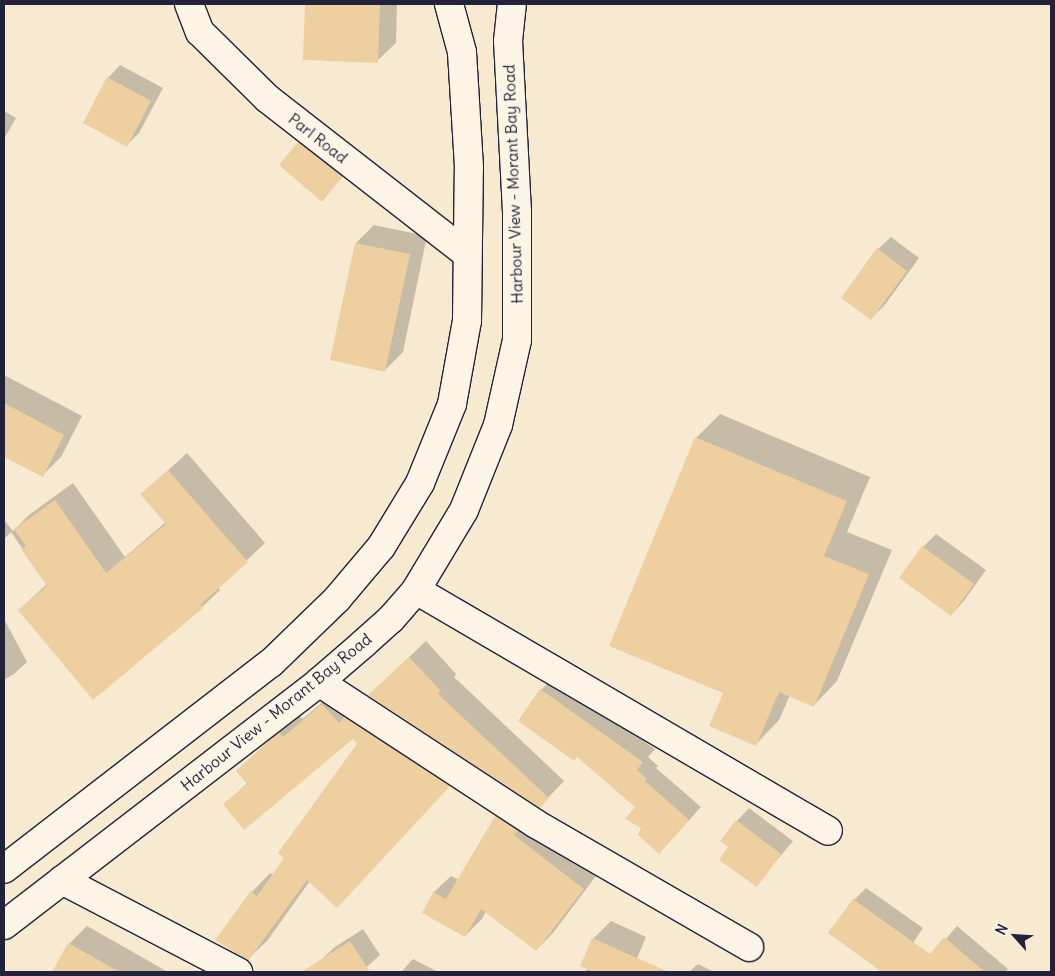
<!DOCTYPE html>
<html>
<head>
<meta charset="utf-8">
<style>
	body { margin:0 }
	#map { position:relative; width:1055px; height:976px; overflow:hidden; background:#f8ead0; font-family:Delius,sans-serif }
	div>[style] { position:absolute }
	.shadow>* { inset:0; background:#0003 }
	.building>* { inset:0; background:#edcfa0 }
	.roads { filter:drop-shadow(1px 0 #22223b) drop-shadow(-1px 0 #22223b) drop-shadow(0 1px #22223b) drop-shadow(0 -1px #22223b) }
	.minor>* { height:28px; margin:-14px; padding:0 14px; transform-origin:14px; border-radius:14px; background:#fcf5e5 }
	.highway>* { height:28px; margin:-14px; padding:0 14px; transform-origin:14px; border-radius:14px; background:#fcf5e5 }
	span { translate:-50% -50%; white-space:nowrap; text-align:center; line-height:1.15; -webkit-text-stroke:4px #fcf5e5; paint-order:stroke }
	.street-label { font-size:16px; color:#22223b }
	.frame { position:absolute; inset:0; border:5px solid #22223b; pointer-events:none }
	.north { position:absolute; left:990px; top:911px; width:50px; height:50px; -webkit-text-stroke:4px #fcf5e5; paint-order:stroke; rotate:296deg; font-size:14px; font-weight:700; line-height:20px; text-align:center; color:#22223b }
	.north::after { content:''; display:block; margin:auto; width:18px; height:22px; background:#22223b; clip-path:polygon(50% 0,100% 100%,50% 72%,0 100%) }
</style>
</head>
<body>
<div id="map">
	<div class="shadow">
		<div style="clip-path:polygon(306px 4px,397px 4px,396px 43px,377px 61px,304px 59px)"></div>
		<div style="clip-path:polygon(120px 65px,163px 88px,139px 133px,127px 145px,108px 78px)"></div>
		<div style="clip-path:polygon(4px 111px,16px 118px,4px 139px)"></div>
		<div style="clip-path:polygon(311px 130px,354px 164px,321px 200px,299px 143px)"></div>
		<div style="clip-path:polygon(374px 225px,427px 236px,403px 352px,385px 370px,356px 243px)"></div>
		<div style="clip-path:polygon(891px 237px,919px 258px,884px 306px,871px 318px,878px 249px)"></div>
		<div style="clip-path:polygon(4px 375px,82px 416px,61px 457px,42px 476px,4px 455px)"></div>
		<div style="clip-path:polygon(720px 414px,870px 477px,847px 532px,892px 550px,837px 681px,814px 705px,790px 695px,779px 720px,756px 744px,696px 438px)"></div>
		<div style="clip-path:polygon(187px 453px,265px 543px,218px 587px,220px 590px,202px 607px,19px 610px,47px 584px,11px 532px,4px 539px,4px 520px,13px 531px,29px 515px,73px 483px,125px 557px,166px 522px,142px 494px)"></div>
		<div style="clip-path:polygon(936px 534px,986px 570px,963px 602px,951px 615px,901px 578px,923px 547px)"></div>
		<div style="clip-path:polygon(4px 619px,27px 662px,14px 674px,4px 680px)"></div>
		<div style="clip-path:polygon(426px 641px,456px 674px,454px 677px,564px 781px,540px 806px,386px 679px)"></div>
		<div style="clip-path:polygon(553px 678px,655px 749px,648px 757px,658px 766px,656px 768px,701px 807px,672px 839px,643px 828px,637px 807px,541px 690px)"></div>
		<div style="clip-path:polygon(341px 686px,467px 767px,356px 887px,310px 881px,267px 941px,248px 959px,252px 892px,270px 873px,273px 875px,359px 744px,353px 738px,225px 805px,247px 783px,256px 753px,291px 720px,298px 715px,303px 719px)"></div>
		<div style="clip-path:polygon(513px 800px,599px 872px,553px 933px,536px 950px,486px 911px,482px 919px,465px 936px,423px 913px,434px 892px,451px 876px,459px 880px,496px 817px)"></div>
		<div style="clip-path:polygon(749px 808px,793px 841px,756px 885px,730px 847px,737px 821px)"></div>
		<div style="clip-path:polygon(866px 888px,923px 928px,900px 962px,889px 972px,884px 972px,830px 933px,854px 900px)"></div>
		<div style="clip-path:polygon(611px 921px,646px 937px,631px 972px,586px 972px,593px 939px)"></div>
		<div style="clip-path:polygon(87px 926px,168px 972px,53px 972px,69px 944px)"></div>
		<div style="clip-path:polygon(957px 926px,1008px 969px,1005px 972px,921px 972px,919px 970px)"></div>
		<div style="clip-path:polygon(363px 929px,380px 955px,361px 972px,331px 972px,322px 959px,335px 947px)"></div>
		<div style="clip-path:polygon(413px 959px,438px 972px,401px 972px)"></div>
		<div style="clip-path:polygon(698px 964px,714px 972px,689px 972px)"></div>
	</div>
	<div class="building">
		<div style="clip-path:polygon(305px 4px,380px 4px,378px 63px,303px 60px)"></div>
		<div style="clip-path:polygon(107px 77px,151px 101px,127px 147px,83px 123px)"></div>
		<div style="clip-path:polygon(298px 142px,342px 177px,322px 202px,279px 165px)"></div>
		<div style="clip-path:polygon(355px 243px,410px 254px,385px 372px,330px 360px)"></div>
		<div style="clip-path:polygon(877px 248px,907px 271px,871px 320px,841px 298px)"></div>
		<div style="clip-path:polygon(4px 403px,64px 435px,43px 477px,4px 457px)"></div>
		<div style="clip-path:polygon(695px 437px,847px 501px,824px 556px,869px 574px,814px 707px,779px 692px,756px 746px,709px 726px,723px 693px,609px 646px)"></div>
		<div style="clip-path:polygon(168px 470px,248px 562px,200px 605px,203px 608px,93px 700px,18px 610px,47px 586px,21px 549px,26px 546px,14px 529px,55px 500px,106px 573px,166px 524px,140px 494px)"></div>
		<div style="clip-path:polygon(922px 546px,974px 584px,951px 616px,899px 578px)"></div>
		<div style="clip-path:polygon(409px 657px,441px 691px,438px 694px,549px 798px,540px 808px,368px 695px)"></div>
		<div style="clip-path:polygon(540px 689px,643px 762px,637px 770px,647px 779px,645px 781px,689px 820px,659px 854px,638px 835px,641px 828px,625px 819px,635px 807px,577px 757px,574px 761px,518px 721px)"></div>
		<div style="clip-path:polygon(322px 704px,339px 723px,344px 717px,450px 786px,337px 908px,307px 880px,248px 961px,215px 940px,251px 891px,257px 896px,284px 858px,278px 853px,357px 744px,353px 739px,244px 830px,223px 804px,247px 784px,236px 771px,271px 739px,279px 732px,283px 737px)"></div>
		<div style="clip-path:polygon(495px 816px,518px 831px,514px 835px,584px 889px,536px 951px,481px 909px,465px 937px,422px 913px,433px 892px,446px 899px)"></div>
		<div style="clip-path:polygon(736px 820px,781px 854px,757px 887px,719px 860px,728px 847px,720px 841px)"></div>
		<div style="clip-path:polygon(853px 899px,930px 954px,944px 937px,985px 972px,882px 972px,828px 933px)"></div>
		<div style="clip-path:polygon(592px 938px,669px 972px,593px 972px,580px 966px)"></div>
		<div style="clip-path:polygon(350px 941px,370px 972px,301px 972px)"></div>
		<div style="clip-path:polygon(68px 943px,120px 972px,52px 972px)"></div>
	</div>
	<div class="roads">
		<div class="minor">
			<div style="left:189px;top:4px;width:30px;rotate:69deg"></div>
			<div style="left:200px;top:32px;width:95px;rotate:44.6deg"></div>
			<div style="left:268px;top:99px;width:252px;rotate:37.9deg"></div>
			<div style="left:416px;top:590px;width:477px;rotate:30.3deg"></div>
			<div style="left:319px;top:682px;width:259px;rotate:33.2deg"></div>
			<div style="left:536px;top:824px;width:246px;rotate:30deg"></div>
			<div style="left:62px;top:880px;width:199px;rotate:27.6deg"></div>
		</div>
		<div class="highway">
			<div style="left:4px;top:869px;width:337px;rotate:-37.7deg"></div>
			<div style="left:271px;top:663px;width:92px;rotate:-44.1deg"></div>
			<div style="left:337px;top:599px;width:68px;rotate:-49.8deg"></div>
			<div style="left:381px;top:547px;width:75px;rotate:-58.6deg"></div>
			<div style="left:420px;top:483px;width:85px;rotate:-67.9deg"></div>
			<div style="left:452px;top:404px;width:84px;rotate:-79.8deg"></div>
			<div style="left:467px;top:321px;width:154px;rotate:-89.3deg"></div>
			<div style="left:469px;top:167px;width:115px;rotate:-93.5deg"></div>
			<div style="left:462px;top:52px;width:50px;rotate:-105.2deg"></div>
			<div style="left:4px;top:925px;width:398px;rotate:-37.6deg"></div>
			<div style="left:319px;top:682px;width:58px;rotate:-40.8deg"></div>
			<div style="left:363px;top:644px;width:38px;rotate:-42deg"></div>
			<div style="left:391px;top:619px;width:38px;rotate:-49deg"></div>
			<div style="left:416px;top:590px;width:93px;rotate:-59deg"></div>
			<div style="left:464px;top:510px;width:92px;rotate:-68.2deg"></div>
			<div style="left:498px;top:425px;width:87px;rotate:-77.4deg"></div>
			<div style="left:517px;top:340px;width:128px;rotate:-90deg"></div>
			<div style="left:517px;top:212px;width:171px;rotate:-93deg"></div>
			<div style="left:508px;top:41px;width:37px;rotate:-84deg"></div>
		</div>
	</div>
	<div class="street-label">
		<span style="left:318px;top:138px;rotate:38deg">Parl Road</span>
		<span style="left:513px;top:184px;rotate:-92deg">Harbour View - Morant Bay Road</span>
		<span style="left:276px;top:712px;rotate:-39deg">Harbour View - Morant Bay Road</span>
	</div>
	<div class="frame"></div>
	<div class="north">N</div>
</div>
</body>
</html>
